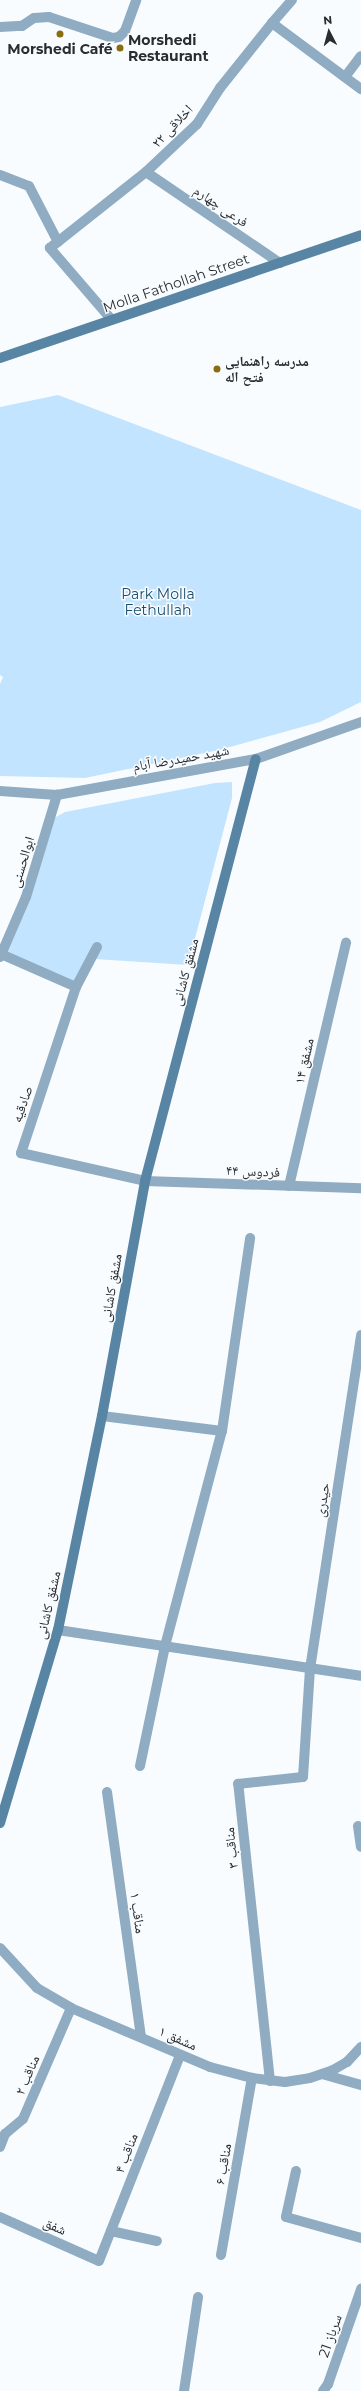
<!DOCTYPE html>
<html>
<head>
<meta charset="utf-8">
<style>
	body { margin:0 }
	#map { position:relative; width:361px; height:2391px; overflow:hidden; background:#f9fcff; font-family:Montserrat,"Noto Naskh Arabic",sans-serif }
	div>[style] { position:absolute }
	.green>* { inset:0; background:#c2e4fe }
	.lane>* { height:10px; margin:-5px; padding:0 5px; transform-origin:5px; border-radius:5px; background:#8facc2 }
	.street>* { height:10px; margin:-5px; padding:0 5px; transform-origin:5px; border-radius:5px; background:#8facc2 }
	.secondary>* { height:10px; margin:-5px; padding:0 5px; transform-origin:5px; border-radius:5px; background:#5985a4 }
	.dots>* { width:11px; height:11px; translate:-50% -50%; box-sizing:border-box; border:2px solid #f9fcff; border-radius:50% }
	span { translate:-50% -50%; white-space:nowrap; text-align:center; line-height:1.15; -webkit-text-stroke:3px #f9fcff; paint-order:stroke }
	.poi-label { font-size:14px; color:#272d31; font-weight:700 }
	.left { translate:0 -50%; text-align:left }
	.street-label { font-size:14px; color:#272d31 }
	.park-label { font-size:14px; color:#184d6e }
	.north { position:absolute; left:309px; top:12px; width:40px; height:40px; -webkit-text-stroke:3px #f9fcff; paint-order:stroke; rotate:354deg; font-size:11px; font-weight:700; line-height:16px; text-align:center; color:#272d31 }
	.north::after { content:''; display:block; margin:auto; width:14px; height:18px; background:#272d31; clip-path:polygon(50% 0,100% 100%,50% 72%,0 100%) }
</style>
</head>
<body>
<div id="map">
	<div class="green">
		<div style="clip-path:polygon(58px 395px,361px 510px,361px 702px,320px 722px,219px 750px,85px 778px,0 776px,0 684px,3px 677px,0 675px,0 407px)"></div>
		<div style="clip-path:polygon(232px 782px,232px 798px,188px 965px,94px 959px,76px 983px,5px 953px,54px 818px,65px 812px,215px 783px)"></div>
	</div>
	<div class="lane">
		<div style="left:146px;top:172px;width:70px;rotate:-43.3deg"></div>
		<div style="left:197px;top:124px;width:43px;rotate:-57.4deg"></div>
		<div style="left:220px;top:88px;width:83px;rotate:-51.3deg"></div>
		<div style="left:0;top:175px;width:31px;rotate:21deg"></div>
		<div style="left:29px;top:186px;width:63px;rotate:62.6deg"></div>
		<div style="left:111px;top:2231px;width:47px;rotate:12.3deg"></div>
	</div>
	<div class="street">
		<div style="left:292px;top:0;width:30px;rotate:131deg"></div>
		<div style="left:272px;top:23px;width:111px;rotate:36.6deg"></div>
		<div style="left:0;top:27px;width:22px;rotate:-3deg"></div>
		<div style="left:22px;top:26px;width:14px;rotate:-34deg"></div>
		<div style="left:34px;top:18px;width:15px;rotate:-4deg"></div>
		<div style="left:49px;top:17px;width:67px;rotate:18.2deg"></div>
		<div style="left:113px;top:38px;width:6px;rotate:-9deg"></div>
		<div style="left:119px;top:37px;width:8px;rotate:-45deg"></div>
		<div style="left:125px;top:31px;width:33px;rotate:-70deg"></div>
		<div style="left:345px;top:77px;width:26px;rotate:-53deg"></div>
		<div style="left:111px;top:319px;width:94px;rotate:-130.7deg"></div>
		<div style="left:50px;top:248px;width:122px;rotate:-38.4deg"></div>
		<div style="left:146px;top:172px;width:162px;rotate:34.2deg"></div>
		<div style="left:0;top:791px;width:57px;rotate:4deg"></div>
		<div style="left:57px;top:795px;width:202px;rotate:-10.3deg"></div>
		<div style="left:256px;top:759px;width:111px;rotate:-19.4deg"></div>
		<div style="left:97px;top:947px;width:45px;rotate:117.7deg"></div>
		<div style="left:76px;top:987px;width:175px;rotate:108.3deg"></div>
		<div style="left:21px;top:1153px;width:127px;rotate:12.7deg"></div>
		<div style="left:145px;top:1181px;width:216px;rotate:1.9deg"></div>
		<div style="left:1px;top:954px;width:82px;rotate:23.7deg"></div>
		<div style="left:0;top:957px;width:65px;rotate:-66.6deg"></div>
		<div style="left:26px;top:897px;width:107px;rotate:-73.1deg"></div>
		<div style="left:289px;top:1186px;width:250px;rotate:-76.8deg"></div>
		<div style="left:102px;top:1416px;width:121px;rotate:7.1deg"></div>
		<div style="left:58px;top:1630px;width:306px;rotate:8.6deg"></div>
		<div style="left:140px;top:1766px;width:123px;rotate:-78.2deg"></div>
		<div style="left:165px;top:1646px;width:222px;rotate:-75.2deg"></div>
		<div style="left:222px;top:1431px;width:195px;rotate:-81.7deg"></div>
		<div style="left:107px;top:1792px;width:247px;rotate:82.1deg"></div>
		<div style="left:358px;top:1826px;width:21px;rotate:82deg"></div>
		<div style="left:0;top:1948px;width:54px;rotate:47.2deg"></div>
		<div style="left:37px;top:1988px;width:39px;rotate:30deg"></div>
		<div style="left:71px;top:2008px;width:151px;rotate:23deg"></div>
		<div style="left:210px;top:2067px;width:43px;rotate:14.7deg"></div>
		<div style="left:252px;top:2078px;width:33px;rotate:7deg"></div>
		<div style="left:285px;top:2082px;width:25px;rotate:-9deg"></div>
		<div style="left:310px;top:2078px;width:24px;rotate:-19deg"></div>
		<div style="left:333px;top:2070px;width:16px;rotate:-30deg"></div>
		<div style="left:347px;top:2062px;width:21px;rotate:-47deg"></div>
		<div style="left:322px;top:2074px;width:41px;rotate:15.8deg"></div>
		<div style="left:270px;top:2081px;width:299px;rotate:-96.1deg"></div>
		<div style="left:238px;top:1784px;width:65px;rotate:-6.1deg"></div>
		<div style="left:303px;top:1777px;width:108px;rotate:-86.3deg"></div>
		<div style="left:310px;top:1669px;width:338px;rotate:-81.3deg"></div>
		<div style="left:0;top:2147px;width:14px;rotate:-69deg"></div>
		<div style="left:5px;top:2134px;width:23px;rotate:-40deg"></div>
		<div style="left:23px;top:2119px;width:121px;rotate:-66.6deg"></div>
		<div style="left:296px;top:2171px;width:47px;rotate:102.3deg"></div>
		<div style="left:286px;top:2217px;width:78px;rotate:15.6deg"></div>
		<div style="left:0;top:2217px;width:108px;rotate:24deg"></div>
		<div style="left:99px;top:2261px;width:221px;rotate:-68.5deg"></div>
		<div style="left:221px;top:2255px;width:180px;rotate:-80.1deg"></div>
		<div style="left:184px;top:2391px;width:95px;rotate:-81.5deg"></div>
		<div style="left:323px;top:2391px;width:9px;rotate:-54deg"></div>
		<div style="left:328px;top:2384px;width:101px;rotate:-70.8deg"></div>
	</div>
	<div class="secondary">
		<div style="left:0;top:358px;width:381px;rotate:-18.8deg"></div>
		<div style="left:0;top:1823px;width:202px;rotate:-73.3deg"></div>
		<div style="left:58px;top:1630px;width:218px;rotate:-78.4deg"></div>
		<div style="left:102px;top:1416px;width:239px;rotate:-79.6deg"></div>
		<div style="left:145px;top:1181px;width:436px;rotate:-75.3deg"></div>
	</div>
	<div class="dots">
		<div style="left:60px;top:34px;background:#896d0e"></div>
		<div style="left:120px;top:48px;background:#896d0e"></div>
		<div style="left:217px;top:369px;background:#896d0e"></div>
	</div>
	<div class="poi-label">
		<span class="left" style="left:128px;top:48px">Morshedi<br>Restaurant</span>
		<span style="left:60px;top:49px">Morshedi Café</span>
		<span class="left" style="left:225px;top:369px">مدرسه راهنمایی<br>فتح اله</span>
	</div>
	<div class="street-label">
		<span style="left:172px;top:126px;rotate:-47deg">اخلاقی ۲۲</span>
		<span style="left:221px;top:206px;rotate:34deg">فرعی چهارم</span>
		<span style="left:176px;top:283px;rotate:-19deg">Molla Fathollah Street</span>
		<span style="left:181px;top:758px;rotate:-10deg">شهید حمیدرضا آبام</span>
		<span style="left:22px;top:862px;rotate:-73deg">ابوالحسنی</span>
		<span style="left:185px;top:972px;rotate:-75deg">مشفق کاشانی</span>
		<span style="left:304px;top:1061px;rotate:-77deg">مشفق ۱۴</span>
		<span style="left:22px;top:1104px;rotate:-71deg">صادقیه</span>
		<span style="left:253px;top:1171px;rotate:2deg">فردوس ۴۴</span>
		<span style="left:111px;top:1288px;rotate:-80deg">مشفق کاشانی</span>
		<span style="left:322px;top:1500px;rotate:-81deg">حیدری</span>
		<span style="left:48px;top:1605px;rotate:-77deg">مشفق کاشانی</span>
		<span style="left:231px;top:1848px;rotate:-96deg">مناقب ۳</span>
		<span style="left:138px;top:1913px;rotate:82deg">مناقب ۱</span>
		<span style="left:178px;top:2038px;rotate:24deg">مشفق ۱</span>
		<span style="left:27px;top:2075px;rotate:-67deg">مناقب ۲</span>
		<span style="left:126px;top:2153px;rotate:-69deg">مناقب ۴</span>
		<span style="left:223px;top:2164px;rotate:-80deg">مناقب ۶</span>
		<span style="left:55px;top:2226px;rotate:24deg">شفق</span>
		<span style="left:330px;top:2336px;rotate:-71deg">سرباز 21</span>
	</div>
	<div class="park-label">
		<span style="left:158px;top:602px">Park Molla<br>Fethullah</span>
	</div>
	<div class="north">N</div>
</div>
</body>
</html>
